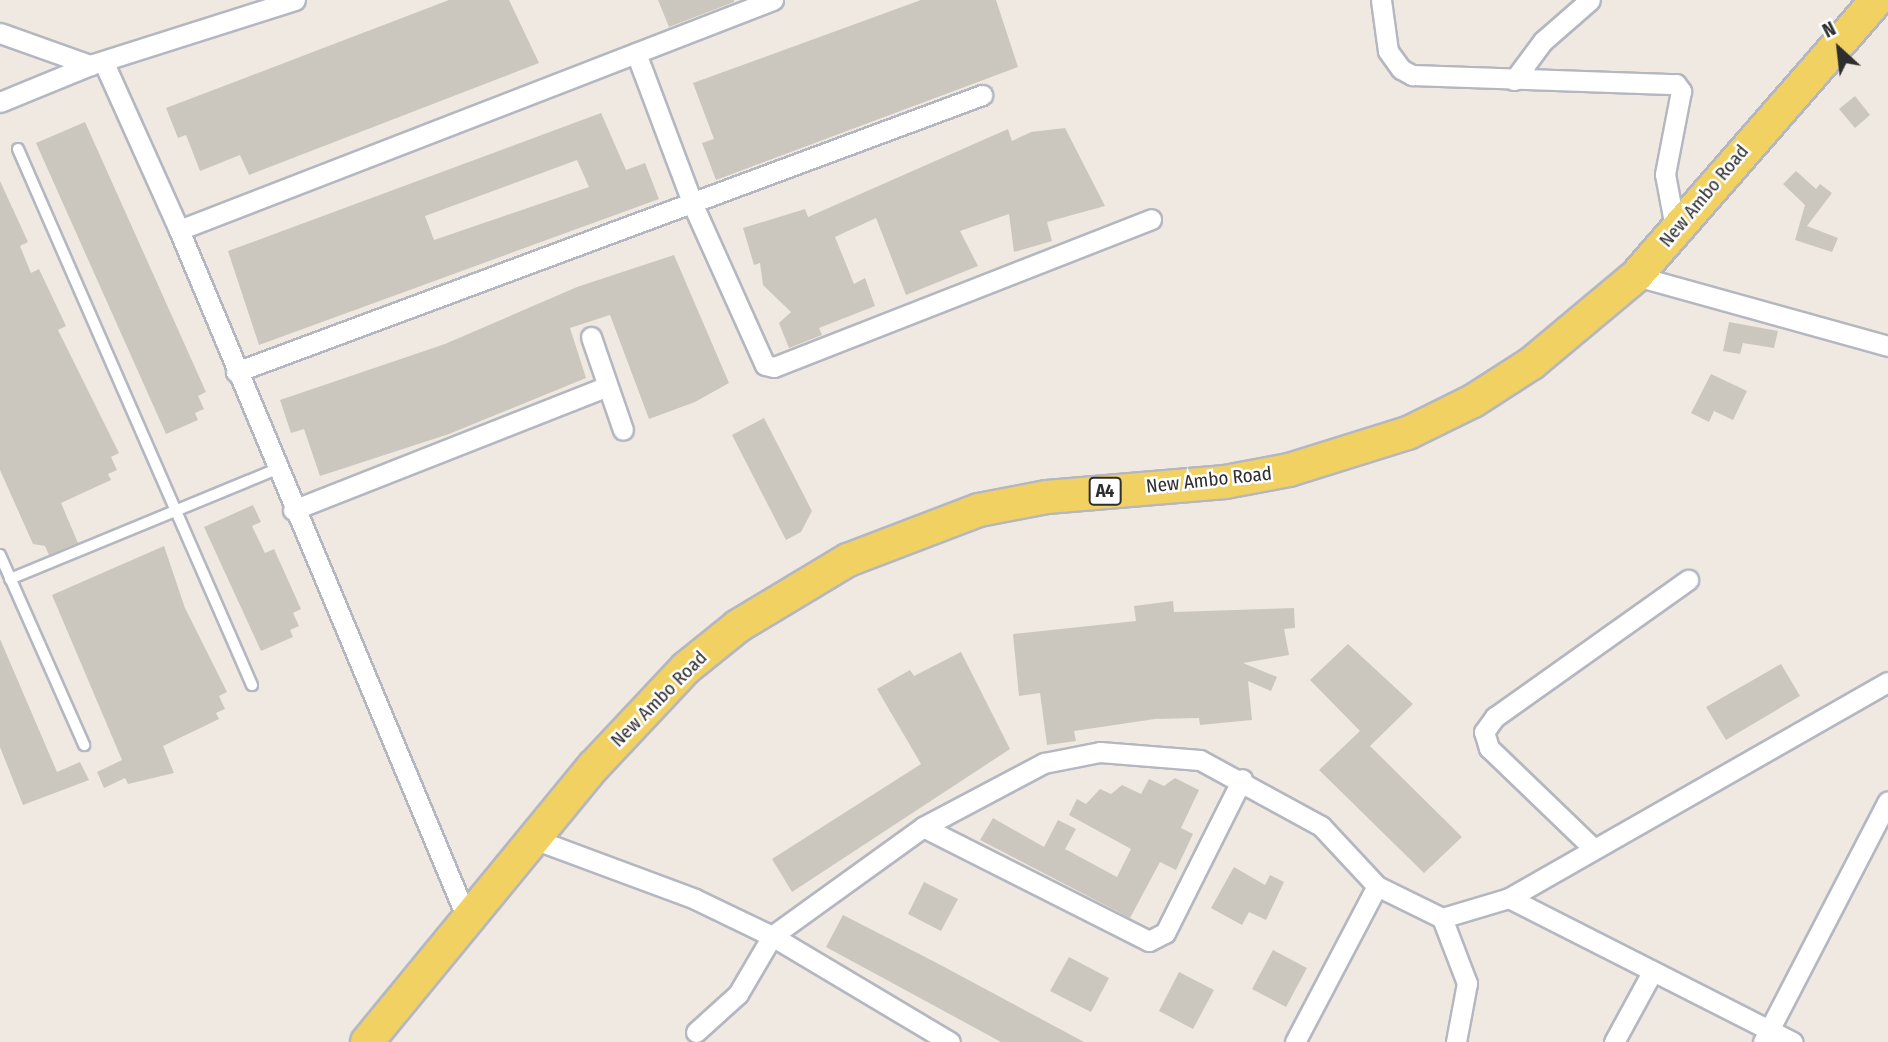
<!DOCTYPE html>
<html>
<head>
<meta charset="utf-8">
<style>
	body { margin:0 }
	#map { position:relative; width:1888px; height:1042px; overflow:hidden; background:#efe9e1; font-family:"Fira Sans Condensed",sans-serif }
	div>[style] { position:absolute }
	.building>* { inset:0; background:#cbc7bf }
	.roads { filter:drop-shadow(2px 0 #b4b7c1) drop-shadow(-2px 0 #b4b7c1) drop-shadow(0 2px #b4b7c1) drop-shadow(0 -2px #b4b7c1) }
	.lane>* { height:10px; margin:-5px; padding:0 5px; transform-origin:5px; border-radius:5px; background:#fff }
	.street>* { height:19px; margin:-9.5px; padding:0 9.5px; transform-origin:9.5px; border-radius:9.5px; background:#fff }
	.primary>* { height:32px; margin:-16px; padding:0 16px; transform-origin:16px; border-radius:16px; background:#f2d163 }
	span { translate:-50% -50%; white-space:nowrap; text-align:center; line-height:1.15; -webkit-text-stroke:5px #fff; paint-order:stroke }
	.shield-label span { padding:2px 5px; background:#fff; border:2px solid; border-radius:5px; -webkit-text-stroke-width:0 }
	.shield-label { font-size:18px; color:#2e2e2e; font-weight:700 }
	.street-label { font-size:19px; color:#2e2e2e }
	.north { position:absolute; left:1804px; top:14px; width:70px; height:70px; -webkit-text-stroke:5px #fff; paint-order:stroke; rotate:333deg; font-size:19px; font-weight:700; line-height:28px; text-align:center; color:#2e2e2e }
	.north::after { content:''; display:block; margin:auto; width:24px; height:32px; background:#2e2e2e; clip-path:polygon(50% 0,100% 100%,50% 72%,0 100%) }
</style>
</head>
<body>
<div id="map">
	<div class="building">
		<div style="clip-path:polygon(449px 0,509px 0,539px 63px,249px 175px,240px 155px,200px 171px,186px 135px,178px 138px,166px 108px)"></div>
		<div style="clip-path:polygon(658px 0,734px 0,734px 2px,669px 27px)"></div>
		<div style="clip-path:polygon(921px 0,996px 0,1018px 67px,716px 180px,702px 143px,714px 139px,693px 83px)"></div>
		<div style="clip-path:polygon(1855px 96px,1870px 115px,1855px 128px,1839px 109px)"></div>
		<div style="clip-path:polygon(evenodd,601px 113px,626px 170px,645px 163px,659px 199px,259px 345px,228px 251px,601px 113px,577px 160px,589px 187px,434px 240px,425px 216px,577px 160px)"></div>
		<div style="clip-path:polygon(85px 122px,206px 392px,198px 396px,204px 409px,195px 413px,198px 420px,166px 434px,36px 143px)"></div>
		<div style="clip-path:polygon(1065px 128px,1105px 206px,1047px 222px,1052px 241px,1014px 252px,1009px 214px,960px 231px,978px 266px,906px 295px,876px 218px,835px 237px,854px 284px,865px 278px,875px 306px,819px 328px,822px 335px,789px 348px,779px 323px,791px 312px,763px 285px,760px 263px,754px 265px,743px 228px,805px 209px,808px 217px,1008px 129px,1012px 141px,1031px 132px)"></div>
		<div style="clip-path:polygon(1796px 171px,1816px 189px,1820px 184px,1832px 193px,1807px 226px,1838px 238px,1832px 252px,1795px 240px,1805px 205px,1783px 184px)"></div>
		<div style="clip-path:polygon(0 181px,28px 242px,20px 246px,31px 273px,39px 269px,66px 326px,58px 330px,119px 453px,111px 457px,117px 470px,108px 474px,111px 480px,61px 503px,78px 543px,49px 555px,45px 546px,33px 544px,0 470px)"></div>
		<div style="clip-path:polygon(674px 255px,729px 383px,695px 402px,649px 419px,610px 315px,570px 328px,586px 378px,449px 434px,320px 476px,304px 429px,291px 433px,280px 400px,445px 344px,577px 287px)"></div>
		<div style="clip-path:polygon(1729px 322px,1778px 331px,1774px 348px,1743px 343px,1740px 354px,1723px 351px)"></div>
		<div style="clip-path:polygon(1711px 374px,1747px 391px,1733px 420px,1714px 411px,1709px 422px,1691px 413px)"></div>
		<div style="clip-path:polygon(764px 418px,812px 511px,801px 532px,786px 540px,732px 435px)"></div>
		<div style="clip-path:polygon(253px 505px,261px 522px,252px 526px,265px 553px,274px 549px,301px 609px,293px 613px,299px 626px,290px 630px,293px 637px,261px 651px,204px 527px)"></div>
		<div style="clip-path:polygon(164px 546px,185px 608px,227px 692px,219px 696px,225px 709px,216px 713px,219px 719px,163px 746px,174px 773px,128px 784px,125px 778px,104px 788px,97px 772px,122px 760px,52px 595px)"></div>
		<div style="clip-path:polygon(1173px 601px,1174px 612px,1294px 608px,1295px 628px,1284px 629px,1289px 655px,1243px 663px,1277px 677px,1271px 691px,1248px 681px,1252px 720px,1200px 725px,1199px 718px,1155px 719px,1074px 731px,1076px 741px,1047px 745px,1040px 693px,1019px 696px,1013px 634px,1136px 621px,1134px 606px)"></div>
		<div style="clip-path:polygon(0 639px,57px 772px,80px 762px,89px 780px,23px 805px,0 747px)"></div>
		<div style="clip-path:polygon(1348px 644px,1413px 704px,1370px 746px,1462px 837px,1424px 873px,1319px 770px,1360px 731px,1310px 680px)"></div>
		<div style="clip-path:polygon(961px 652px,1010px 749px,792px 892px,772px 859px,921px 764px,877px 689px,910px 670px,914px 676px)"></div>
		<div style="clip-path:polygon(1781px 664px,1800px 696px,1726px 740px,1706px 707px)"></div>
		<div style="clip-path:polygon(1175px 778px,1199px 790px,1181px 828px,1193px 834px,1176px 870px,1160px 862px,1130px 918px,980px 840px,993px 818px,1044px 847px,1058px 820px,1076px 829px,1065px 849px,1117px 877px,1131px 849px,1069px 815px,1077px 799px,1086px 804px,1100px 789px,1111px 794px,1122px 785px,1141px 794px,1149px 779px,1164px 786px)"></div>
		<div style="clip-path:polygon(1234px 867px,1265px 885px,1270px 875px,1284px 882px,1266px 920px,1249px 912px,1242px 925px,1211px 908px)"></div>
		<div style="clip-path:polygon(924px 882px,958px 899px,941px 931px,908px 914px)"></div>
		<div style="clip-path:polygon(843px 915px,933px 961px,1084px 1042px,1001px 1042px,826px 947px)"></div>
		<div style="clip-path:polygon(1273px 950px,1307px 968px,1286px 1007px,1252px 989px)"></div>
		<div style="clip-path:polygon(1069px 957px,1109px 978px,1091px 1012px,1050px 991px)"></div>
		<div style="clip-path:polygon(1179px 972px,1214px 990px,1193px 1029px,1159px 1011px)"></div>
	</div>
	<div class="roads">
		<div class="lane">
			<div style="left:18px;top:149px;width:585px;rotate:66.42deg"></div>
			<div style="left:0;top:555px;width:208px;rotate:66.1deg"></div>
			<div style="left:10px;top:579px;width:289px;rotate:-22.4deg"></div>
		</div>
		<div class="street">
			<div style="left:1381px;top:0;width:51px;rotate:82.2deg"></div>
			<div style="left:1388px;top:51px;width:22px;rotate:54deg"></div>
			<div style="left:1401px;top:69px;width:13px;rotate:29deg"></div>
			<div style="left:1412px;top:75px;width:264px;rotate:2deg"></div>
			<div style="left:1676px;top:84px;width:9px;rotate:54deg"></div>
			<div style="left:1681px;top:91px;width:85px;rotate:100.9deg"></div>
			<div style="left:1665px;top:174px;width:60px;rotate:79.4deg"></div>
			<div style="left:0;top:33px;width:96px;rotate:19.6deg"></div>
			<div style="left:636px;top:53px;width:162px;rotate:69.4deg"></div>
			<div style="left:693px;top:205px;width:175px;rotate:65.8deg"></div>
			<div style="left:765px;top:365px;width:9px;rotate:13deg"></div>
			<div style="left:774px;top:367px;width:405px;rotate:-21.4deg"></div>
			<div style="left:104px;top:63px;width:183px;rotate:65.8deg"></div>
			<div style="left:179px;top:230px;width:749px;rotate:67.3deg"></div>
			<div style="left:1514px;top:80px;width:49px;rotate:-53.4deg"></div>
			<div style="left:1543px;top:41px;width:62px;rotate:-41.1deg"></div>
			<div style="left:0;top:102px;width:97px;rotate:-22.3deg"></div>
			<div style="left:90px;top:65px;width:215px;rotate:-17.6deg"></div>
			<div style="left:179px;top:230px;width:637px;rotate:-21.17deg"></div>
			<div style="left:1636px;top:276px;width:262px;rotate:15.5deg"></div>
			<div style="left:591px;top:337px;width:98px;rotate:71deg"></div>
			<div style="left:236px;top:372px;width:796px;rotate:-20.37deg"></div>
			<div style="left:293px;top:510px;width:336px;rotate:-21.5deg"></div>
			<div style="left:923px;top:827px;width:253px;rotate:26.8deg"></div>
			<div style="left:1149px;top:941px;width:18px;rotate:-27deg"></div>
			<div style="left:1165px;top:933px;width:172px;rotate:-63.4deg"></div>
			<div style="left:534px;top:839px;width:172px;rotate:20.4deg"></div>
			<div style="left:695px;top:899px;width:85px;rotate:25.7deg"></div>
			<div style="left:772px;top:936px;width:207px;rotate:30.8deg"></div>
			<div style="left:1594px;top:849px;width:146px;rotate:-136.1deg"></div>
			<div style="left:1489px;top:748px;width:17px;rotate:-107deg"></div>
			<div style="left:1484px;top:732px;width:19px;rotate:-54deg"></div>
			<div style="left:1495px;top:717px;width:237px;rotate:-35.4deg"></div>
			<div style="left:1509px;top:898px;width:318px;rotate:26.9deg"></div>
			<div style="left:1442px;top:918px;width:70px;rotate:69deg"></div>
			<div style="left:1467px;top:983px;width:60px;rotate:100.6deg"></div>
			<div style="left:696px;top:1032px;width:57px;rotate:-42.1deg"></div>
			<div style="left:738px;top:994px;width:67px;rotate:-59.6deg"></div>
			<div style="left:772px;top:936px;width:186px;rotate:-35.8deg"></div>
			<div style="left:923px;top:827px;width:137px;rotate:-27.9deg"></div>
			<div style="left:1044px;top:763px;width:57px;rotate:-11.1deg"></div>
			<div style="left:1100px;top:752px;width:100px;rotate:4.6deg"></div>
			<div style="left:1200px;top:760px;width:138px;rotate:28.6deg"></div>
			<div style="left:1321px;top:826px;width:82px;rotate:47deg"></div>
			<div style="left:1377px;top:886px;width:72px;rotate:26.2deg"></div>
			<div style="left:1442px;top:918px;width:70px;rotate:-16.6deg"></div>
			<div style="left:1509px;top:898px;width:436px;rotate:-29.7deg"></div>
			<div style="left:1295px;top:1042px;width:176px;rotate:-62.3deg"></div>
			<div style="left:1614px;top:1042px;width:77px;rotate:-61.4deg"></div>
			<div style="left:1763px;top:1042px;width:271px;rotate:-62.6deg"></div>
		</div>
		<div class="primary">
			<div style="left:367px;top:1042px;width:357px;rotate:-50.6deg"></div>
			<div style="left:594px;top:766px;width:134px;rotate:-46.8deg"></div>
			<div style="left:686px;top:668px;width:67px;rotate:-38.9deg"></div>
			<div style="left:738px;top:626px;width:128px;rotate:-31deg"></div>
			<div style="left:848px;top:560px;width:140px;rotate:-20.9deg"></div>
			<div style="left:979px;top:510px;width:69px;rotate:-10.8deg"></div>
			<div style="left:1047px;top:497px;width:179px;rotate:-4.8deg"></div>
			<div style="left:1225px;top:482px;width:65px;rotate:-10.6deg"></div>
			<div style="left:1289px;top:470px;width:125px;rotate:-17.3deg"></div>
			<div style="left:1408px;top:433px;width:72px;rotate:-26.2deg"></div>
			<div style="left:1473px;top:401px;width:70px;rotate:-32.8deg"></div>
			<div style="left:1532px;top:363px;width:136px;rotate:-39.9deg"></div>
			<div style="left:1636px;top:276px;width:366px;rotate:-48.9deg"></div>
		</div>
	</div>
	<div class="shield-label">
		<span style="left:1105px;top:491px">A4</span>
	</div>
	<div class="street-label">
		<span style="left:1704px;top:196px;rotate:-50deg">New Ambo Road</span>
		<span style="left:1209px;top:480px;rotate:-6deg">New Ambo Road</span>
		<span style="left:659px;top:699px;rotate:-45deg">New Ambo Road</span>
	</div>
	<div class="north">N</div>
</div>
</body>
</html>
